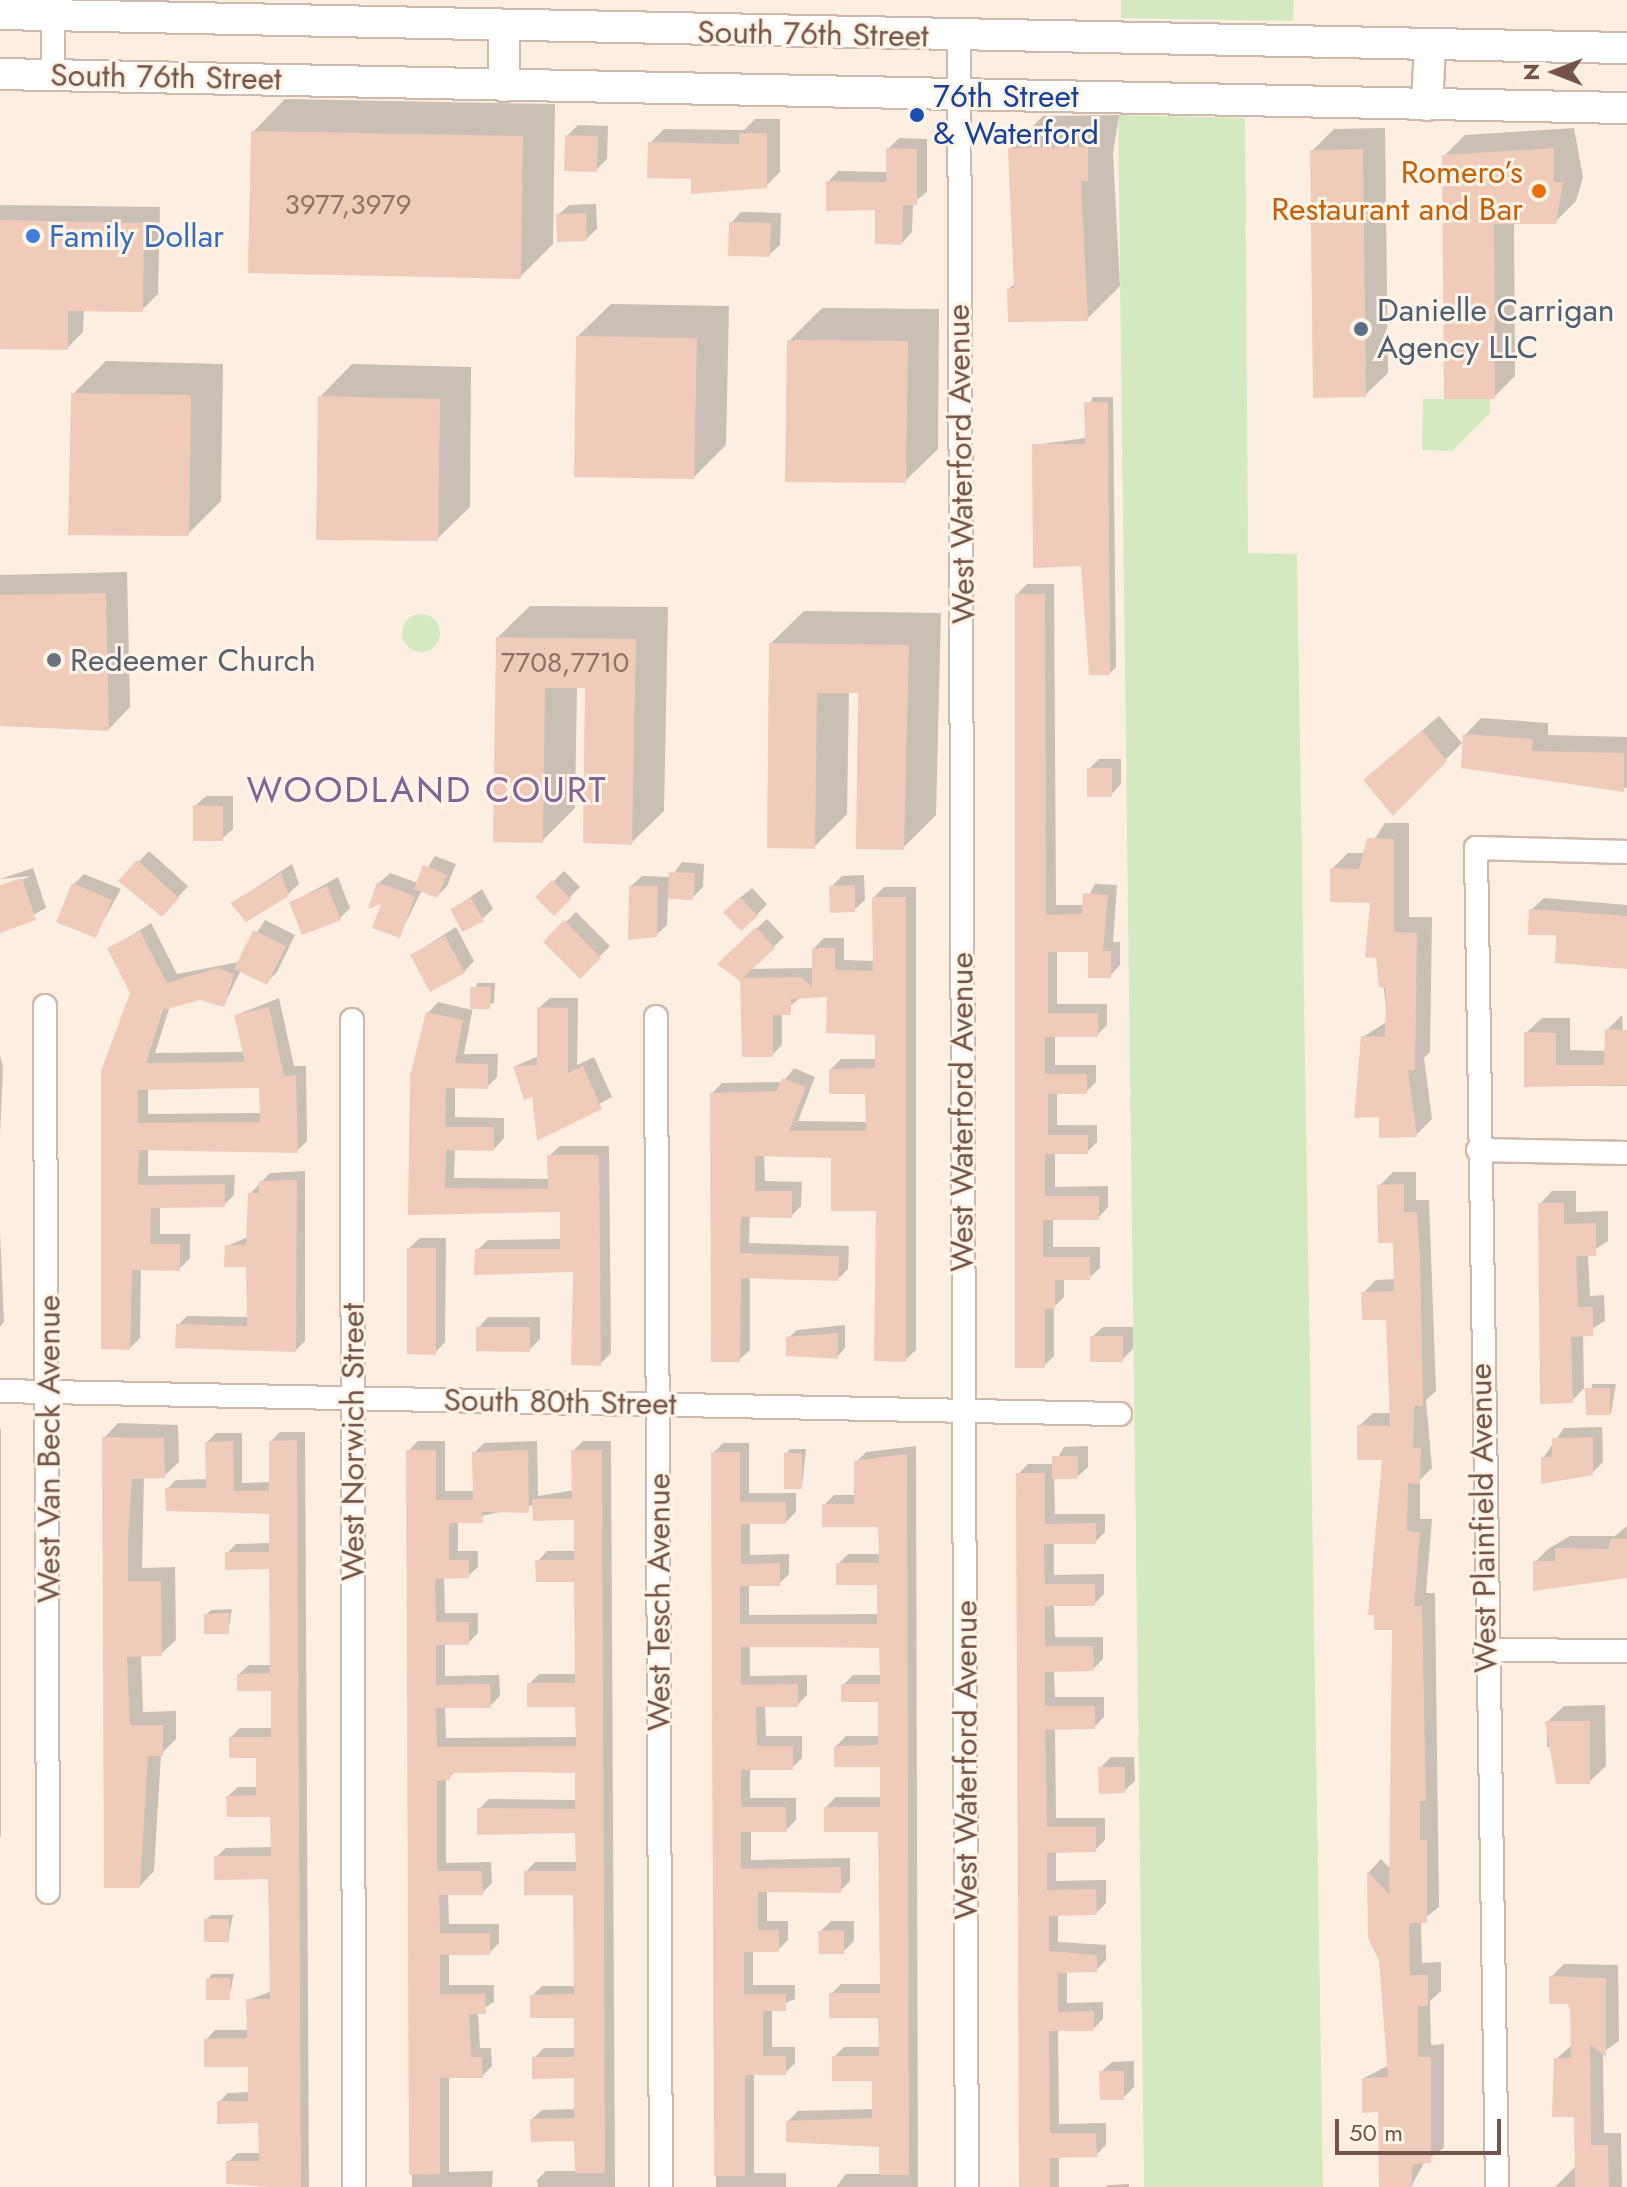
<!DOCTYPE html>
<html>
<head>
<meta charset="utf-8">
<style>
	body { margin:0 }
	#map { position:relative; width:1627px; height:2187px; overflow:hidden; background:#fcefe2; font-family:Jost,sans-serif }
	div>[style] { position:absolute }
	.green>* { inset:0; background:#d5e9c1 }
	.round { border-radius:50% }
	.shadow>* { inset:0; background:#0003 }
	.building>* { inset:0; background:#f1cbba }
	.roads { filter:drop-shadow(2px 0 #cfb8ac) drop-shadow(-2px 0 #cfb8ac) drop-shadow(0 2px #cfb8ac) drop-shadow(0 -2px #cfb8ac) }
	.street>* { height:22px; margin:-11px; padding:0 11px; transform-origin:11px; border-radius:11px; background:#fff }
	.secondary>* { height:30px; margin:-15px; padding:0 15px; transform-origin:15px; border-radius:15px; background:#fff }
	.dots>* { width:22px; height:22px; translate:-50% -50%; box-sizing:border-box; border:4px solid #fff4e8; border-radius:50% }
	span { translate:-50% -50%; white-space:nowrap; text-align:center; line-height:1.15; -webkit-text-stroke:6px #fff4e8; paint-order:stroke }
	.number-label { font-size:28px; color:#937265 }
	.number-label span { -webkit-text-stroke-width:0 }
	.street-label { font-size:32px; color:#745449 }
	.transit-label { font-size:32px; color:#164399 }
	.left { translate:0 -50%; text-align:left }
	.food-label { font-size:32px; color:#c56008 }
	.right { translate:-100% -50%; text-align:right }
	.shop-label { font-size:32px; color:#366cbe }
	.service-label { font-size:32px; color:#4e5e75 }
	.worship-label { font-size:32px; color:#5b616d }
	.quarter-label { font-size:36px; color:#816497; letter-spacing:2px }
	.north { position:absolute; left:1515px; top:32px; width:80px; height:80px; -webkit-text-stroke:6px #fff4e8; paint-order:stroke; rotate:270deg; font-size:22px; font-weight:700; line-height:32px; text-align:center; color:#745449 }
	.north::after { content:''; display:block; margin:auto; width:28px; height:36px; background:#745449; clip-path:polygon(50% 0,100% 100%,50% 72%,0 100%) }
	.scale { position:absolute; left:1335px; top:2119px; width:166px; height:36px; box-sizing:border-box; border:4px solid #745449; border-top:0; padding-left:10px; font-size:24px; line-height:28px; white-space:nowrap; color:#745449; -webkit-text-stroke:6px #fff4e8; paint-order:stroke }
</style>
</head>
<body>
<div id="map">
	<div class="green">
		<div style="clip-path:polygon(1121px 0,1294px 0,1293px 21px,1121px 18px)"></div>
		<div style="clip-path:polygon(1118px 115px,1245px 118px,1248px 553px,1297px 554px,1323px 2187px,1144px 2187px)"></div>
		<div style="clip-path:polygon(1423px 399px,1490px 399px,1490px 413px,1452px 451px,1422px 450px)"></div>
		<div class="round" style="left:402px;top:614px;width:38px;height:38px"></div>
	</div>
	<div class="shadow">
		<div style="clip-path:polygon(285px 99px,555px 104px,553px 244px,520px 277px,253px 132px)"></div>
		<div style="clip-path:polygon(1119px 115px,1113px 153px,1120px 286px,1087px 319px,1009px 289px,1016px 282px,1010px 149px,1043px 116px)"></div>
		<div style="clip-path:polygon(755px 119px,780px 119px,780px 172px,766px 186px,693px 177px,650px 143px,664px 129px,744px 130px)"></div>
		<div style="clip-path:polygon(578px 125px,608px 126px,607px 159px,596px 170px,567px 136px)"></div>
		<div style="clip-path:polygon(1385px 128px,1388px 373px,1365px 395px,1312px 151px,1334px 129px)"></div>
		<div style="clip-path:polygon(1574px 128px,1583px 177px,1576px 201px,1555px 222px,1514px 222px,1515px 376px,1494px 397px,1444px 156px,1465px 135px)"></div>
		<div style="clip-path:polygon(899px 138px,927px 139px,927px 192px,913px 203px,912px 232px,902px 243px,877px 208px,828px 182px,838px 171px,888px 172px,888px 149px)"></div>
		<div style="clip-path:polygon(596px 204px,597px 229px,586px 239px,558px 215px,569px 205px)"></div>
		<div style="clip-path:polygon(0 205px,160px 207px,158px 294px,142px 310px,84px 309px,83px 332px,67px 348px,0 347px)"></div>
		<div style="clip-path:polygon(741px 212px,781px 213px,780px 245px,769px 255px,731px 223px)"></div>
		<div style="clip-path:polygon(611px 304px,729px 306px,726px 445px,694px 477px,578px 336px)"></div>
		<div style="clip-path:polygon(822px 308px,939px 309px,938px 449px,905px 481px,789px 341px)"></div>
		<div style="clip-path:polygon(106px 361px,223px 364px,221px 501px,188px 534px,73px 394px)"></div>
		<div style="clip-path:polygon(352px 364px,471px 367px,470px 507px,437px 539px,320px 397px)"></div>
		<div style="clip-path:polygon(1092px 397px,1113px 397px,1116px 667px,1110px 673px,1083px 564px,1034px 445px,1086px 438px)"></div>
		<div style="clip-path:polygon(127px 572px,130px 707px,108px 730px,0 724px,0 575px)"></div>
		<div style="clip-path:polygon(1027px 584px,1054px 584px,1056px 905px,1084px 905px,1095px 884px,1117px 885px,1113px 942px,1120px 942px,1120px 965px,1110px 976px,1090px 950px,1057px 950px,1057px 1004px,1107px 1004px,1107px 1025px,1097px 1035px,1055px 1035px,1055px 1065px,1096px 1065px,1096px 1082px,1086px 1092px,1057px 1092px,1057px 1125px,1097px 1125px,1097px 1142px,1087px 1152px,1055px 1152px,1055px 1187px,1108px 1186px,1108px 1207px,1098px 1218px,1053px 1218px,1053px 1247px,1100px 1247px,1100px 1268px,1089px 1278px,1064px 1278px,1064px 1297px,1054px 1307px,1054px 1356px,1044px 1366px,1017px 594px)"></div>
		<div style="clip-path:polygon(530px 606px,668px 607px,664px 811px,631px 843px,587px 686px,577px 686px,575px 808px,542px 841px,497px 638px)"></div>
		<div style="clip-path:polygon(804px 611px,941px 613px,936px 815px,903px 848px,860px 692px,849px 691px,847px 814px,814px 847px,771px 643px)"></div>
		<div style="clip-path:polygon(1439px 716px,1462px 743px,1393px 813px,1365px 780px)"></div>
		<div style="clip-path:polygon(1481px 718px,1548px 723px,1548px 735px,1627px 737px,1627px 788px,1463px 766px,1465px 735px)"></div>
		<div style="clip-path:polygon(1099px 759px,1121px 759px,1121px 784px,1111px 795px,1089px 769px)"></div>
		<div style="clip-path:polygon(206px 796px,233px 796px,233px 829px,222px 839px,195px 806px)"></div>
		<div style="clip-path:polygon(1385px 823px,1409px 823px,1409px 917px,1432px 917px,1430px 1052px,1424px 1058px,1432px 1119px,1416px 1135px,1380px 1115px,1363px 1037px,1388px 1021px,1372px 901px,1332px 869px,1348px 853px,1365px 853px)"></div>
		<div style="clip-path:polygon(149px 851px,188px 886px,172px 904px,121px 880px)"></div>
		<div style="clip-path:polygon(435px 856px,456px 864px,447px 886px,437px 896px,422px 890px,399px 936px,379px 883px,390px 873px,418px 883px)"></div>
		<div style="clip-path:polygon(682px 862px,704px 864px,703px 887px,692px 898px,668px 897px,667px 925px,656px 935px,631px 886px,642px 876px,671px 877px)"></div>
		<div style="clip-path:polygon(292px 864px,299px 884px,288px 894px,233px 903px)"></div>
		<div style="clip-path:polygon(33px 868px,46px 908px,0 933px,0 887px,32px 876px,0 879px)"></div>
		<div style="clip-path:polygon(564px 871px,580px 887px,554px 913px,538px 897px)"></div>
		<div style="clip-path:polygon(84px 874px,121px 889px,95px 936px,73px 885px)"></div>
		<div style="clip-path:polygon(864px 875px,865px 900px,854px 910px,831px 887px,842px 876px)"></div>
		<div style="clip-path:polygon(338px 877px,350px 908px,340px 918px,291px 903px)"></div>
		<div style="clip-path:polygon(884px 887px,916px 887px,916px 1350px,905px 1360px,878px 1209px,833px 1156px,764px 1154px,765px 1181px,802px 1182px,801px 1206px,791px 1216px,750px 1215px,749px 1243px,849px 1246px,848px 1269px,838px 1279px,750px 1276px,750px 1350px,739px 1360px,712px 1093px,722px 1083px,783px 1082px,794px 1068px,815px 1077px,798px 1121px,868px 1122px,867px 1092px,831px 1069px,841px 1059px,877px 1059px,877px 1033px,829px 995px,801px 997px,782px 1013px,782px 1045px,772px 1055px,729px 954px,767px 919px,784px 937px,750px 969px,814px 968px,814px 948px,824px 938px,844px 938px,844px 960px,875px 961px,874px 897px)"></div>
		<div style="clip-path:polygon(752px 888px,767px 904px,757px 915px,736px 901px)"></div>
		<div style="clip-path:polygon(482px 889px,493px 909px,482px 919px,452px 910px)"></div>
		<div style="clip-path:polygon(1544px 898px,1627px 905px,1627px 966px,1558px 933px,1531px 910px)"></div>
		<div style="clip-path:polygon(576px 912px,610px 946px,580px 976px,546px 942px)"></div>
		<div style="clip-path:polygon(evenodd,265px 920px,295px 935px,277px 972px,267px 982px,241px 970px,224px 1005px,200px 998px,170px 1006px,155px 1053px,245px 1052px,236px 1015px,279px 998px,294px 1066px,306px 1066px,307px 1141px,297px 1151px,148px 1148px,148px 1176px,235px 1175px,234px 1195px,224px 1205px,160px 1206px,160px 1234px,190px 1234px,190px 1258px,179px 1269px,141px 1268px,140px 1338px,130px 1348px,133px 993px,110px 949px,151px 923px,177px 974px,239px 962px,265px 920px,261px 1086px,262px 1113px,148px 1114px,148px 1088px,261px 1086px)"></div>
		<div style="clip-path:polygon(456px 927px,474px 961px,464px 972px,412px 955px)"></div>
		<div style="clip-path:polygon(477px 983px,495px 983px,494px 1003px,473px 1007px,464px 1054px,498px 1054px,497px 1077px,487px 1087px,455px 1086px,455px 1117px,504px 1118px,504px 1138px,494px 1149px,455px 1148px,454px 1178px,550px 1179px,549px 1156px,560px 1146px,609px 1146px,611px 1353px,600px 1364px,575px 1270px,477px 1250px,488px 1240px,562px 1239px,562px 1210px,410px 1213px,428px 1013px,438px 1002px,472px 1010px)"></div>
		<div style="clip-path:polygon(550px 998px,578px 998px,577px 1065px,594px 1057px,612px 1097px,539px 1138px,534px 1094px,515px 1066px,539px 1056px,539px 1008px)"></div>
		<div style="clip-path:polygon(1622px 1015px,1627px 1086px,1526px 1085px,1526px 1033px,1542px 1018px,1570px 1018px,1570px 1050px,1606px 1051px,1607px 1030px)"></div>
		<div style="clip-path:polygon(0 1055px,3px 1067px,0 1137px)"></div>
		<div style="clip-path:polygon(305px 1171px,305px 1341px,296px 1350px,178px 1325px,187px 1316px,249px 1317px,248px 1265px,227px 1246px,248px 1237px,250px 1194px,270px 1173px)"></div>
		<div style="clip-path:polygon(1393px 1172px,1416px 1172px,1416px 1200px,1429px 1200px,1436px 1391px,1426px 1400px,1432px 1468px,1420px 1480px,1420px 1519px,1432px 1519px,1426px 1593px,1435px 1593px,1439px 1907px,1421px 1921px,1422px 1963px,1441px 1962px,1441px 1991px,1430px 2001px,1431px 2045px,1444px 2044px,1444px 2148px,1425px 2161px,1411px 2187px,1381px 2187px,1380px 2110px,1364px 2078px,1389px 2065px,1381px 1960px,1370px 1938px,1369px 1872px,1381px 1859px,1392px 1870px,1395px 1628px,1384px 1458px,1359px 1426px,1373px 1413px,1391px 1413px,1388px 1318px,1363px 1293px,1376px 1280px,1396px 1279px,1395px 1241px,1379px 1186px)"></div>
		<div style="clip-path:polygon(1552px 1191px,1576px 1191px,1576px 1212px,1608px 1211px,1608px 1241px,1588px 1254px,1590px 1296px,1604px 1295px,1605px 1321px,1583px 1334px,1584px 1388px,1572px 1401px,1540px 1204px)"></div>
		<div style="clip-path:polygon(0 1231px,4px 1322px,0 1327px)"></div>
		<div style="clip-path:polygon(420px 1238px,446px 1238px,445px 1342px,435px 1353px,409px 1248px)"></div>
		<div style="clip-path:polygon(488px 1317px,540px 1317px,540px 1339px,529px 1350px,478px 1328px)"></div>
		<div style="clip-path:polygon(845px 1325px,845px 1348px,837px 1357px,788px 1338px,797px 1330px)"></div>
		<div style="clip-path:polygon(1103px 1327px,1133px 1327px,1133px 1349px,1122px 1360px,1092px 1337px)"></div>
		<div style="clip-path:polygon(1592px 1384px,1616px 1384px,1611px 1413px,1588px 1413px)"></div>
		<div style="clip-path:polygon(118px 1423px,178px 1425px,179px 1462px,164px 1476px,144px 1476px,142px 1568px,175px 1567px,176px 1640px,161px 1654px,141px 1655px,143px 1712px,176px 1711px,176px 1739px,161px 1754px,154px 1871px,140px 1886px,104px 1438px)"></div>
		<div style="clip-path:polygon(1602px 1427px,1603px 1462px,1592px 1473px,1543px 1481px,1543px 1458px,1564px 1428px)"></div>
		<div style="clip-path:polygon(1px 1429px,1px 1836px,0 1837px,0 1429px)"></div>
		<div style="clip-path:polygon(280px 1432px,305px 1432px,309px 2187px,272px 2187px,228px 2162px,237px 2153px,261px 2153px,260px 2121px,219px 2102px,228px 2093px,250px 2092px,249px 2065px,206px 2040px,215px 2030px,249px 2030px,248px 2000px,272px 1991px,270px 1877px,216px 1857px,226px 1848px,273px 1847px,272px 1815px,228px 1796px,238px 1787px,258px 1787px,258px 1756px,231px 1737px,240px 1728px,273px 1728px,273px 1689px,239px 1674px,249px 1665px,272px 1665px,271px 1567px,227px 1553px,236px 1544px,271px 1543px,271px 1512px,167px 1489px,176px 1480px,208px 1479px,207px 1442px,216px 1433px,242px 1433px,242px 1483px,271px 1482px,271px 1441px)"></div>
		<div style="clip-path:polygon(evenodd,418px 1441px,445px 1441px,445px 1491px,474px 1491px,474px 1453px,484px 1443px,537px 1441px,538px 1496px,574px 1490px,573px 1451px,583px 1441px,611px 1441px,615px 2187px,538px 2187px,537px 2180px,546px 2171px,577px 2171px,576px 2139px,532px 2119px,542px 2110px,576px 2109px,576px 2076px,534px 2058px,544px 2048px,576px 2048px,576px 2016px,532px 1996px,542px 1986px,576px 1986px,575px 1893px,526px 1872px,535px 1862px,577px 1862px,577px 1831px,479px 1809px,489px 1799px,577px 1800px,577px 1771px,457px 1771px,446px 1779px,446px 1863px,491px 1862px,492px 1883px,482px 1893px,448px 1893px,449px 1924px,499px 1924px,499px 1943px,489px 1953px,449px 1953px,449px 1985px,494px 1985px,494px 2002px,478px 2012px,480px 2048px,491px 2048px,492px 2066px,482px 2076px,449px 2076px,449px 2172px,493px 2171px,492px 2187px,412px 2187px,408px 1451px,418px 1441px,534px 1505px,576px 1518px,576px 1551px,547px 1551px,538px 1561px,576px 1580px,577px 1674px,539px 1674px,529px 1684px,577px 1705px,577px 1737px,446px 1738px,445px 1706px,490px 1706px,500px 1696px,499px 1675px,445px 1676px,445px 1643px,468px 1643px,478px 1633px,478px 1613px,445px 1613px,444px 1577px,468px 1576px,478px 1567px,478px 1551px,458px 1551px,458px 1521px,534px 1505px)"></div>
		<div style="clip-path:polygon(723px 1443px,749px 1443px,749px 1493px,796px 1493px,796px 1512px,786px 1522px,750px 1522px,750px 1555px,789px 1554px,789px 1574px,779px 1584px,749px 1584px,749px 1615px,879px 1614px,879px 1583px,838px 1564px,848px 1554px,881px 1554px,880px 1525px,824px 1505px,834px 1495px,856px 1495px,856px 1462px,866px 1452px,916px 1446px,918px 2187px,836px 2187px,846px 2174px,881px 2174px,881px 2145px,788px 2121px,798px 2111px,874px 2109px,874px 2079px,834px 2057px,844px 2047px,881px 2047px,880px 2016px,831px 1994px,841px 1984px,882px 1984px,880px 1830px,826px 1807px,836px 1797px,882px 1797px,882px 1765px,836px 1746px,846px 1736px,880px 1736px,880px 1700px,843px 1685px,853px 1675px,881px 1675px,881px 1646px,750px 1645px,750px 1676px,807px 1675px,807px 1695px,797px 1705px,765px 1705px,766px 1736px,802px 1736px,802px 1758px,792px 1768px,750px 1768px,750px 1798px,796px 1798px,796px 1820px,786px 1830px,751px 1830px,751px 1860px,850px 1858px,850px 1881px,840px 1891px,767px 1891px,767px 1921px,788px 1921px,788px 1940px,778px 1950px,753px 1950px,753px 1985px,795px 1985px,795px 1999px,772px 2009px,772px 2047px,795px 2047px,795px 2063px,785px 2073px,754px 2073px,754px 2173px,786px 2173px,786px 2187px,716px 2187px,713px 1453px)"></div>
		<div style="clip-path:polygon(1088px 1446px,1088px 1467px,1077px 1477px,1054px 1477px,1055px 1514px,1105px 1514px,1105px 1532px,1095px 1542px,1054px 1542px,1054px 1575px,1104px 1574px,1104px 1594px,1094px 1604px,1054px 1604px,1055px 1637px,1103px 1637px,1103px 1659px,1093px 1669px,1054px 1670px,1055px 1697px,1104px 1697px,1104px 1717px,1094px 1727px,1055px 1728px,1056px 1818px,1105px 1818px,1105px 1840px,1095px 1850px,1056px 1851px,1056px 1881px,1106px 1880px,1106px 1903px,1096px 1913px,1058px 1913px,1058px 1942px,1106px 1945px,1106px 1960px,1096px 1970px,1067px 1971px,1067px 2003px,1103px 2002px,1103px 2019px,1093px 2029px,1058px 2029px,1059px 2124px,1106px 2123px,1106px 2145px,1096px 2155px,1059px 2155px,1059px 2187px,1021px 2187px,1018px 1474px,1028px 1464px,1054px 1464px,1064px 1447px)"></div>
		<div style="clip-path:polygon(790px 1449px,806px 1449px,802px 1487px,786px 1454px)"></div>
		<div style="clip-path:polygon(1627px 1526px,1627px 1576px,1535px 1588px,1535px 1562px,1548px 1549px,1570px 1536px,1615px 1536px)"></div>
		<div style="clip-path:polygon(232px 1609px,228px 1632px,206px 1615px,211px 1610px)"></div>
		<div style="clip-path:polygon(1605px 1705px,1606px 1766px,1589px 1782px,1557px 1747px,1547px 1747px,1547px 1722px,1564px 1706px)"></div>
		<div style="clip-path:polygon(1111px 1757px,1134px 1757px,1135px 1781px,1124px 1791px,1100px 1768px)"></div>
		<div style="clip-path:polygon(211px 1915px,233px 1915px,228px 1940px,206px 1920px)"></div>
		<div style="clip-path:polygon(831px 1921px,854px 1921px,854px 1941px,843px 1952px,820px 1932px)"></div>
		<div style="clip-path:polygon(1564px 1964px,1618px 1965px,1619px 2041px,1603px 2052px,1604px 2133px,1621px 2133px,1622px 2187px,1555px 2187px,1575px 2167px,1576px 2115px,1556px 2059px,1572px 2045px,1570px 2002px,1551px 1977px)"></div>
		<div style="clip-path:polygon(212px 1974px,234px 1974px,229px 1998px,208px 1979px)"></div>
		<div style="clip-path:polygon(1134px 2061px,1134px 2087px,1123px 2098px,1101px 2072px,1112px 2062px)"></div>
		<div style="clip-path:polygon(1129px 2184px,1129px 2187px,1105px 2187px,1108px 2185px)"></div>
	</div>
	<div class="building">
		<div style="clip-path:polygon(251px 131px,523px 136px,521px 279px,248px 273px)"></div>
		<div style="clip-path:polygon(739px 133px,767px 133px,767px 188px,691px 194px,691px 179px,647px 178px,648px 142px,739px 144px)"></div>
		<div style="clip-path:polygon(565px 135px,598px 136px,597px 172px,564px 171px)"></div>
		<div style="clip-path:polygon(1088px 147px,1088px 181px,1081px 181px,1088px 321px,1008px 322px,1007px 289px,1014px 288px,1008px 148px)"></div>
		<div style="clip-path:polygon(886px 148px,917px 149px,917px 205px,903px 205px,902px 245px,875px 244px,875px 210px,826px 211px,826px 181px,886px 182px)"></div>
		<div style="clip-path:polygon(1554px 148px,1554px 182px,1563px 182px,1556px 224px,1494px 224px,1495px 399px,1444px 399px,1442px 155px)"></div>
		<div style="clip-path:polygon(1363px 149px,1366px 397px,1313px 398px,1310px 150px)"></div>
		<div style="clip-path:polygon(586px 213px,587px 241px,557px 242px,556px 214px)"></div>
		<div style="clip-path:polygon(0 220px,144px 223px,143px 312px,68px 311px,68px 350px,0 349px)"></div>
		<div style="clip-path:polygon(729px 222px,771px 223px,770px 257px,728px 256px)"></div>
		<div style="clip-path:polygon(576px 336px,697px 338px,694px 479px,574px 477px)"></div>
		<div style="clip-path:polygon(787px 340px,908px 341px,906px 483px,785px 482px)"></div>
		<div style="clip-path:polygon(71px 393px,191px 395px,189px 536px,68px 535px)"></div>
		<div style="clip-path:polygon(318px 396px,440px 399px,438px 541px,316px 540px)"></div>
		<div style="clip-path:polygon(1084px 402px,1108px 402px,1110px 675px,1089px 675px,1081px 566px,1033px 568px,1032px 444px,1085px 444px)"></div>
		<div style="clip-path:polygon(106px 593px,109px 731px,0 726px,0 595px)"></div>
		<div style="clip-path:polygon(1015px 594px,1045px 594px,1046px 915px,1082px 914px,1083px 893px,1108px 895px,1103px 951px,1111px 951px,1111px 978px,1088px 978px,1088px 952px,1048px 952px,1048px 1013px,1098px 1013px,1098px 1037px,1045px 1037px,1045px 1074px,1087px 1074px,1087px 1094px,1048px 1094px,1048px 1135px,1088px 1135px,1088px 1154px,1045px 1154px,1045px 1196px,1099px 1196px,1099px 1220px,1043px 1220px,1043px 1257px,1090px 1257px,1090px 1280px,1055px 1280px,1055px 1309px,1045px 1309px,1045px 1368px,1015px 1368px)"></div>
		<div style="clip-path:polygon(496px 637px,636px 639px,632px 845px,583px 843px,585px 688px,545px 688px,543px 843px,493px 842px)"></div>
		<div style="clip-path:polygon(769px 643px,909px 645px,904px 850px,856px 849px,858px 693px,817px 693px,815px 849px,767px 848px)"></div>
		<div style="clip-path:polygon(1422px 730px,1447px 761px,1393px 816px,1363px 780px)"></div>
		<div style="clip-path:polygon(1463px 734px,1533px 739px,1532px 751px,1624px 753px,1624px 792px,1461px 768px)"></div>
		<div style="clip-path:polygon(1087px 768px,1112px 768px,1112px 797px,1087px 797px)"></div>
		<div style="clip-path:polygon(193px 805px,223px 806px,223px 841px,193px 841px)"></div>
		<div style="clip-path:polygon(1367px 838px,1394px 839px,1394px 932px,1417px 933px,1415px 1070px,1408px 1070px,1417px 1137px,1379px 1138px,1379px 1117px,1354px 1118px,1361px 1036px,1385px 1037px,1386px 988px,1379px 987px,1376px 958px,1365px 957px,1370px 903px,1330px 902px,1330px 868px,1359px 869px)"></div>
		<div style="clip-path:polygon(137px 860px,179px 898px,162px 917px,118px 881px)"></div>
		<div style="clip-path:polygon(423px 865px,447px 875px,437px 898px,414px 889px)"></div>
		<div style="clip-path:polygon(669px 872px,695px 873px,693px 900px,668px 899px)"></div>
		<div style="clip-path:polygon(281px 873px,289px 896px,246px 922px,230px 903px)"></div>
		<div style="clip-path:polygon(22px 878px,36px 920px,0 933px,0 885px)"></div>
		<div style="clip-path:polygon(552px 880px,571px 899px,554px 916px,535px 897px)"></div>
		<div style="clip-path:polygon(377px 882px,415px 896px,400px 938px,372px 928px,381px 904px,368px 909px)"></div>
		<div style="clip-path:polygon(72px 883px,112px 900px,96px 938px,56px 922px)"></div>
		<div style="clip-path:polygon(855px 885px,855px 912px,830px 913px,829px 886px)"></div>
		<div style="clip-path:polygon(327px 886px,341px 920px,302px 935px,289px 902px)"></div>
		<div style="clip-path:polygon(629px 886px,658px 886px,657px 937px,628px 940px)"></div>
		<div style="clip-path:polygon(740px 897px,758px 916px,741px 931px,723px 912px)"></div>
		<div style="clip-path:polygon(872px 897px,906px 897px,906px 1362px,874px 1361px,876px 1211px,831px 1211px,831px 1158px,755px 1156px,755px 1191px,792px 1191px,792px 1218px,741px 1217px,740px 1253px,839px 1256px,838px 1281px,741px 1278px,740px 1362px,711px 1362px,710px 1093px,777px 1091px,782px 1078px,806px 1087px,789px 1131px,866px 1131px,865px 1094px,829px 1094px,829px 1069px,875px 1068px,875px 1035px,826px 1033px,827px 997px,791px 999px,791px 1015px,773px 1015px,773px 1057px,742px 1057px,740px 981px,717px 964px,756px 927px,775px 948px,743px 978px,802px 977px,812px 988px,812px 948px,835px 948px,835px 970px,873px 971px)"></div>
		<div style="clip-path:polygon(471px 898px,484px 921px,462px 932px,450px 909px)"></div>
		<div style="clip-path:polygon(1529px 909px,1627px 916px,1627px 969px,1555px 963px,1556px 935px,1528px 935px)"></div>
		<div style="clip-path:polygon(564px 920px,601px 958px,580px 979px,543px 942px)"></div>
		<div style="clip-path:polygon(253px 930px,286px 946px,267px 985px,234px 969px)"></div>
		<div style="clip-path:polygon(evenodd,140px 931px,167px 983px,217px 968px,234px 974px,224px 1007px,200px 1000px,163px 1010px,146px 1063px,245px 1062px,234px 1015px,269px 1007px,284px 1076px,296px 1075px,298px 1153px,139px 1150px,138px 1185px,225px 1184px,225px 1207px,151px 1208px,150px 1244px,180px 1244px,180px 1271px,132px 1270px,130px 1350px,101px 1349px,101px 1071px,130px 993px,107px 948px,140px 931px,259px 1088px,260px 1122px,138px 1123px,138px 1090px,259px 1088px)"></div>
		<div style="clip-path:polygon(445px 936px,465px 973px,430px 992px,410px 955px)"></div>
		<div style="clip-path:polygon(470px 987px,491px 987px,490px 1009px,470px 1009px)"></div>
		<div style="clip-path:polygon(537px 1007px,568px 1008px,568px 1073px,583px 1066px,602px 1109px,537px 1141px,532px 1097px,524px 1100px,513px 1066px,537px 1065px)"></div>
		<div style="clip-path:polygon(426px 1012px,463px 1020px,455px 1063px,488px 1064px,488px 1089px,446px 1088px,445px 1127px,494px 1127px,494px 1151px,446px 1150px,445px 1188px,548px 1189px,547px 1155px,599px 1155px,601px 1366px,571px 1365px,573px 1272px,474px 1275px,475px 1249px,560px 1249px,560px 1212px,408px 1215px,410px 1076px)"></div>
		<div style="clip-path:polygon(1605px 1029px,1627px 1030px,1627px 1085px,1524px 1087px,1524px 1032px,1556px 1033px,1556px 1065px,1604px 1065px)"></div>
		<div style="clip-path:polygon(297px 1180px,296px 1352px,175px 1348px,176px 1324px,247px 1326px,246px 1267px,224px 1267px,225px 1245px,246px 1245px,248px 1193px,259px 1193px,259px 1181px)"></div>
		<div style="clip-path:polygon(1404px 1184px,1404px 1212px,1417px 1212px,1420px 1257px,1423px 1406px,1414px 1406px,1413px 1448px,1421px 1448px,1420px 1484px,1408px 1483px,1407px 1531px,1420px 1532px,1414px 1606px,1422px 1606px,1426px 1801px,1420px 1801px,1420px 1840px,1427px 1840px,1427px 1923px,1409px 1923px,1410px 1975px,1428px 1975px,1428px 2006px,1418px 2006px,1418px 2057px,1431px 2057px,1431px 2163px,1413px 2164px,1411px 2187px,1379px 2187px,1378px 2112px,1362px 2113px,1362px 2078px,1388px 2077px,1379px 1961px,1368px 1938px,1367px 1871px,1389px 1894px,1392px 1630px,1374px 1630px,1374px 1615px,1368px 1615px,1382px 1460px,1357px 1460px,1357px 1425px,1390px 1426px,1386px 1320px,1362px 1320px,1361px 1292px,1394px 1291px,1393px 1243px,1378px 1243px,1377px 1185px)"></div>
		<div style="clip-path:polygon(1538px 1203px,1564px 1203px,1564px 1224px,1596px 1223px,1596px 1256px,1576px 1256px,1578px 1307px,1593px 1307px,1593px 1336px,1571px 1337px,1573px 1403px,1540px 1404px)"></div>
		<div style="clip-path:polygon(407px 1248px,436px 1248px,436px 1355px,407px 1354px)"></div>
		<div style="clip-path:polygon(476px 1327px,530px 1327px,530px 1352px,476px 1351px)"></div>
		<div style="clip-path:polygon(838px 1333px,838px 1359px,786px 1356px,786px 1337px)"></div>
		<div style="clip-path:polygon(1090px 1336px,1123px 1336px,1123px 1362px,1090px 1362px)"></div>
		<div style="clip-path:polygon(1585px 1388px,1610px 1388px,1610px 1415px,1586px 1415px)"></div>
		<div style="clip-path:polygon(102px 1437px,164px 1438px,165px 1478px,132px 1479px,128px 1540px,128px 1581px,161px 1581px,162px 1656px,127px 1657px,130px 1725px,163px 1725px,163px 1756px,148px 1756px,140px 1888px,104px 1888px)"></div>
		<div style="clip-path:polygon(1593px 1437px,1593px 1475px,1541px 1484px,1541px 1457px,1552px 1457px,1552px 1438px)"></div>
		<div style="clip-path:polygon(297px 1440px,301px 2187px,270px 2187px,226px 2184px,226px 2161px,259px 2161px,258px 2123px,217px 2124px,217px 2101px,248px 2101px,248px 2067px,204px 2067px,204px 2039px,247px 2038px,246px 1999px,270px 1999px,268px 1879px,214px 1880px,214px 1856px,271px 1856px,270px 1817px,227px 1817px,226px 1796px,256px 1795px,256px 1758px,229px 1758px,229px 1737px,271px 1737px,271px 1691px,237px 1691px,237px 1674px,270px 1673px,269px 1569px,225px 1570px,225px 1552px,269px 1552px,269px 1514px,166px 1511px,165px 1488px,206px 1488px,205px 1442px,233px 1441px,234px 1491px,269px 1491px,269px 1441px)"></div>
		<div style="clip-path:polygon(406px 1450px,436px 1450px,436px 1500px,473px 1500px,472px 1452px,528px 1450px,529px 1513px,482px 1512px,483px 1523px,449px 1523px,449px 1560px,469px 1560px,469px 1578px,435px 1579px,436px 1622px,469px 1622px,469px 1645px,436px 1645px,436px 1685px,490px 1684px,491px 1708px,436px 1708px,437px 1747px,490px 1747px,576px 1746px,575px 1707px,527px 1707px,527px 1683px,575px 1683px,574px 1582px,536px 1582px,535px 1560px,574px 1560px,574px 1520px,533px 1521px,532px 1499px,572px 1499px,571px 1450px,602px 1450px,605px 2173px,575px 2173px,574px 2141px,531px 2142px,530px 2119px,574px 2118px,574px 2078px,532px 2079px,532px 2057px,574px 2057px,574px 2018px,530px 2018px,530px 1995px,574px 1994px,573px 1895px,524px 1895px,524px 1871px,576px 1871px,575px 1833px,477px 1835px,477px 1808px,575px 1809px,575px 1773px,519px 1772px,450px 1773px,450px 1780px,437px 1781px,437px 1871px,482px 1871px,483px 1895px,439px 1895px,440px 1933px,490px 1933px,490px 1955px,440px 1955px,440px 1994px,485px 1994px,486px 2014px,469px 2014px,471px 2057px,482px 2057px,483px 2078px,440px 2078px,440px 2174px,409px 2175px)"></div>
		<div style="clip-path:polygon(711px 1452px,740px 1452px,740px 1502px,786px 1502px,786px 1524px,741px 1524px,741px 1564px,780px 1563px,780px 1586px,740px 1586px,740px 1624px,877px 1624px,877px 1585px,836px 1585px,836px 1563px,879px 1563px,878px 1527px,822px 1527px,822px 1504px,854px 1504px,854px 1461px,907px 1454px,909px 2175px,879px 2175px,879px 2147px,786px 2142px,786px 2121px,872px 2118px,872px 2081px,832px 2081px,832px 2056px,879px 2056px,878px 2018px,829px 2018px,829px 1993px,880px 1993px,878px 1832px,824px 1832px,824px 1807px,880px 1807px,880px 1767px,834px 1767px,834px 1746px,878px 1745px,878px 1702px,841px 1702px,841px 1684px,880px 1684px,879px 1648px,816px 1647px,741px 1647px,741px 1685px,798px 1684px,798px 1707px,756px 1707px,757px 1746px,793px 1746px,793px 1770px,741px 1770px,741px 1807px,786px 1807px,787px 1832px,741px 1832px,741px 1869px,841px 1867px,841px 1893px,758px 1892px,758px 1930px,779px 1930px,779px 1952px,744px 1952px,744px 1994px,786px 1994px,786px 2011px,763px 2011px,763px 2056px,786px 2056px,786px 2075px,745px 2075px,745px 2176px,714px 2176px)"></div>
		<div style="clip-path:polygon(784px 1453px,802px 1453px,802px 1489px,784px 1489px)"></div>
		<div style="clip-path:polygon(1052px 1456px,1078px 1456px,1078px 1479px,1052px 1479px)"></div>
		<div style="clip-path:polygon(1016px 1473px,1045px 1473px,1045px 1524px,1096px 1523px,1096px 1544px,1044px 1544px,1045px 1584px,1095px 1584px,1095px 1606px,1045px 1606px,1045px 1646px,1093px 1646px,1094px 1671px,1045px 1672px,1045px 1706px,1095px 1706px,1095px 1729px,1045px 1730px,1047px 1827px,1096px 1827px,1096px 1852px,1047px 1853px,1047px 1890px,1096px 1889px,1097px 1915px,1049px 1916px,1049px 1951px,1097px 1955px,1097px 1972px,1058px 1973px,1058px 2012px,1094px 2011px,1094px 2031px,1049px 2031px,1050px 2133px,1096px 2133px,1097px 2157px,1050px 2158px,1050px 2187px,1019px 2187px)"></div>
		<div style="clip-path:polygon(1610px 1539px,1627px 1539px,1627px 1578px,1533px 1591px,1533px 1561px,1555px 1561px,1555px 1548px,1609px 1549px)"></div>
		<div style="clip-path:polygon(229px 1613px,229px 1634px,204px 1634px,204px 1614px)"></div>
		<div style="clip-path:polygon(1545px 1721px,1590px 1721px,1590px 1784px,1556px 1784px)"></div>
		<div style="clip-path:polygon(1098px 1767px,1125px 1767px,1125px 1793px,1099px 1794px)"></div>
		<div style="clip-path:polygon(204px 1919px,229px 1919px,229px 1942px,204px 1942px)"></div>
		<div style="clip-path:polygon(844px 1930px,844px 1954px,819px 1954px,818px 1931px)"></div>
		<div style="clip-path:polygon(1549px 1976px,1606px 1978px,1606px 2057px,1590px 2044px,1591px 2145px,1608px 2145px,1609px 2187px,1575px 2187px,1574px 2117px,1552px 2117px,1554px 2058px,1571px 2058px,1570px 2010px,1568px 2004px,1549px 2004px)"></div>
		<div style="clip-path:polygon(206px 1978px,230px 1978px,230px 2000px,206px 2000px)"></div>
		<div style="clip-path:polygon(1099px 2071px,1124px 2071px,1124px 2100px,1100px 2100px)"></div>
	</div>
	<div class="roads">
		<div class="street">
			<div style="left:959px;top:37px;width:2150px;rotate:89.79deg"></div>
			<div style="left:53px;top:75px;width:75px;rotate:-90deg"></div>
			<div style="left:45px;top:1006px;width:886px;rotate:89.81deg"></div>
			<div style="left:656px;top:1017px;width:1170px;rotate:89.76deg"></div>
			<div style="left:352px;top:1020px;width:1167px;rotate:89.9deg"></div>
			<div style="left:1478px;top:1150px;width:149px;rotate:1.2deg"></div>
			<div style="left:0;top:1391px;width:1120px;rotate:1.18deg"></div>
			<div style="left:1485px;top:1650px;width:142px;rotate:0.4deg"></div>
			<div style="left:1497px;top:2187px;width:1339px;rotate:-90.9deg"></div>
			<div style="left:1476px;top:848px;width:151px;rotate:1.5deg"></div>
		</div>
		<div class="secondary">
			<div style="left:0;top:14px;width:1627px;rotate:1.2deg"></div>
			<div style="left:504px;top:26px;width:60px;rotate:90deg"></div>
			<div style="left:0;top:74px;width:1627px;rotate:1.2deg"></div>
			<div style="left:1427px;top:105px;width:60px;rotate:-87.1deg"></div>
		</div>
	</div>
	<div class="dots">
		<div style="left:917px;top:115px;background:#1a4fb4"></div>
		<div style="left:1539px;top:191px;background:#e8710a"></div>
		<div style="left:33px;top:236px;background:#3f7fe0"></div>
		<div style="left:1361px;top:329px;background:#5c6f8a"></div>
		<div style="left:54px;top:660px;background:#6b7280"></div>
	</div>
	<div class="number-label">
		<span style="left:348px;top:205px">3977,3979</span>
		<span style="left:565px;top:663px">7708,7710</span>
	</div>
	<div class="street-label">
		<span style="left:813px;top:34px;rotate:1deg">South 76th Street</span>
		<span style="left:166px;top:77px;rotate:1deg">South 76th Street</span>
		<span style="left:961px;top:464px;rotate:-91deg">West Waterford Avenue</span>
		<span style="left:962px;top:1112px;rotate:-90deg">West Waterford Avenue</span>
		<span style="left:560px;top:1402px;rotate:1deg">South 80th Street</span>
		<span style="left:353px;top:1442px;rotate:-90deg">West Norwich Street</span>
		<span style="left:49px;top:1449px;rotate:-90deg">West Van Beck Avenue</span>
		<span style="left:1483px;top:1518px;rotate:-91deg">West Plainfield Avenue</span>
		<span style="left:659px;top:1602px;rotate:-90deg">West Tesch Avenue</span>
		<span style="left:966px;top:1760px;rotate:-90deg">West Waterford Avenue</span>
	</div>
	<div class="transit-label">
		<span class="left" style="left:933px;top:115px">76th Street<br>&amp; Waterford</span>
	</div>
	<div class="food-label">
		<span class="right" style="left:1523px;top:191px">Romero’s<br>Restaurant and Bar</span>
	</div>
	<div class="shop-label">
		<span class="left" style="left:49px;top:236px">Family Dollar</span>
	</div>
	<div class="service-label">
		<span class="left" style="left:1377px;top:329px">Danielle Carrigan<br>Agency LLC</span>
	</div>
	<div class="worship-label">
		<span class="left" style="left:70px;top:660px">Redeemer Church</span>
	</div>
	<div class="quarter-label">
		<span style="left:427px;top:790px">WOODLAND COURT</span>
	</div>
	<div class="north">N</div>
	<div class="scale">50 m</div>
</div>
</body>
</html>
